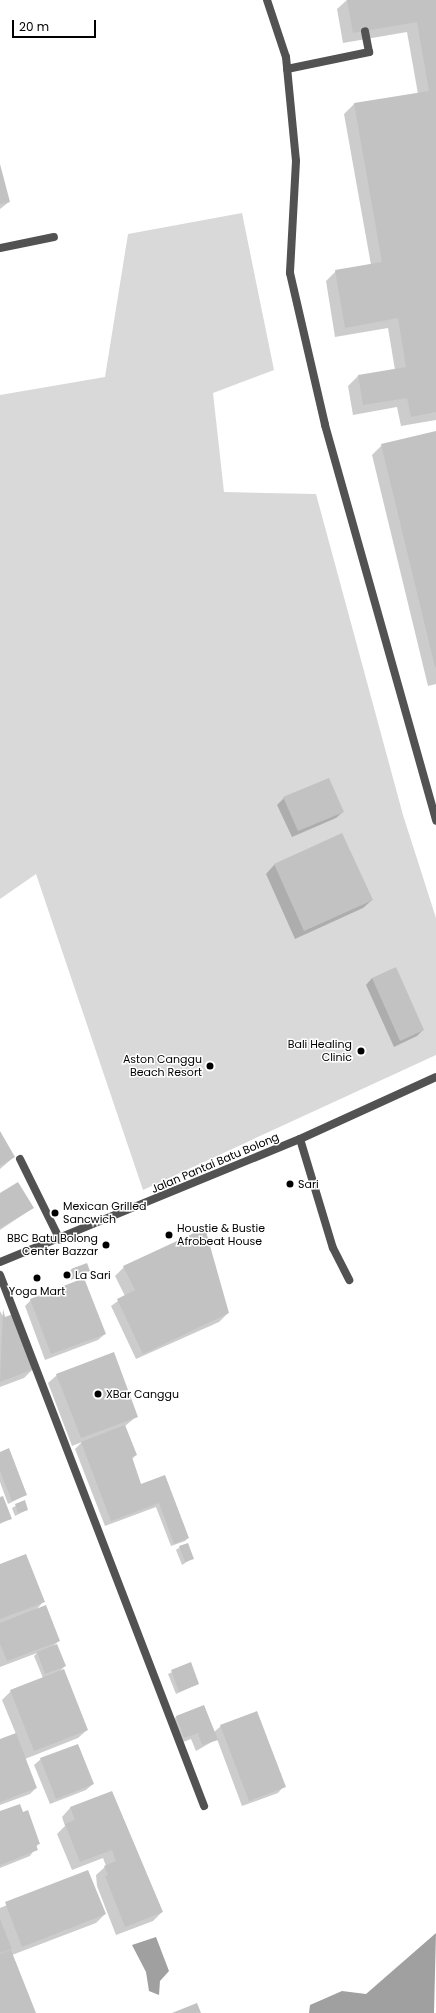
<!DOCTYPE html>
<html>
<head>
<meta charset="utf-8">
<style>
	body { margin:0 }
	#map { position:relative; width:436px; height:2013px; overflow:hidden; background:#fff; font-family:Poppins,sans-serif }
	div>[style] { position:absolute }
	.green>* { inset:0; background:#d9d9d9 }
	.water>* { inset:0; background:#a0a0a0 }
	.shadow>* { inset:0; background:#0003 }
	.building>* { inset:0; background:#c2c2c2 }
	.lane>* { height:8px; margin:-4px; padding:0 4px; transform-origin:4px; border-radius:4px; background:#525252 }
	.street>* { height:8px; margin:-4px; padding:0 4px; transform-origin:4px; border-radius:4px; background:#525252 }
	.dots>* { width:11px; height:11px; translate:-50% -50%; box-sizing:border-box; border:2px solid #fff; border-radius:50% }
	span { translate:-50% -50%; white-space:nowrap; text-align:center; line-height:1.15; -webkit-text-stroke:3px #fff; paint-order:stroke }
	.poi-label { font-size:11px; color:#000 }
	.right { translate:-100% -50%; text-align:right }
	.left { translate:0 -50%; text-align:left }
	.street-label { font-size:11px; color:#000 }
	.scale { position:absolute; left:12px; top:20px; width:84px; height:18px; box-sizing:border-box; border:2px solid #000; border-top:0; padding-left:5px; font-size:12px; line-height:14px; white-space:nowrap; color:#000; -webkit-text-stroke:3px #fff; paint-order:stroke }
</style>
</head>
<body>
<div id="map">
	<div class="green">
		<div style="clip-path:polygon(242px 213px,274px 370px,213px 393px,224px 492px,316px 494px,403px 815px,436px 918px,436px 1055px,143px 1190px,36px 874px,0 899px,0 395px,105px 377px,128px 234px)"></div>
	</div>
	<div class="water">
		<div style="clip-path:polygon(436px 1933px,434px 2013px,309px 2013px,310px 2005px,342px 1991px,366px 1994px)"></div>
		<div style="clip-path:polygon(156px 1937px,169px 1971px,160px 1981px,159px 1995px,149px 1991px,146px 1972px,132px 1945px)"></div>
	</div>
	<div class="shadow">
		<div style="clip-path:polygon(347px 0,436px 0,436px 420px,401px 426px,397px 407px,353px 415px,348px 386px,358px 376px,395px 370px,388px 328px,335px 337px,326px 281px,336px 271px,371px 265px,344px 114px,354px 104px,418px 94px,407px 32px,343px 43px,337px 9px)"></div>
		<div style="clip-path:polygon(0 168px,9px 202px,0 209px)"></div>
		<div style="clip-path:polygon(436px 432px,436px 684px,428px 686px,372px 455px,382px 445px)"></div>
		<div style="clip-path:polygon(284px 798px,343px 812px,336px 818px,292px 837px,277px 805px)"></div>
		<div style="clip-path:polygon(342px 834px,372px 900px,363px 908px,295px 939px,266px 874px,274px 865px)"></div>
		<div style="clip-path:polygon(372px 978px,423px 1030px,417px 1036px,394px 1047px,366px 985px)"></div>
		<div style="clip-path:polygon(0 1133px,14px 1157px,0 1169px)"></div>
		<div style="clip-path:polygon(0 1194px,33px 1208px,0 1230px)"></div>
		<div style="clip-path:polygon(124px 1267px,228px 1313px,219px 1322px,136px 1359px,111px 1306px,125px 1296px,115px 1276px)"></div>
		<div style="clip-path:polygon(71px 1270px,89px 1271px,71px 1280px,68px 1273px)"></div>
		<div style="clip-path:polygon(31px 1300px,105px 1334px,98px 1340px,45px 1360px,25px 1306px)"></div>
		<div style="clip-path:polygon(0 1311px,33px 1369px,24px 1378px,0 1387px)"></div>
		<div style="clip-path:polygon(57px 1375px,137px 1416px,125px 1426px,136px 1455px,132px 1459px,141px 1485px,165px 1476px,188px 1538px,185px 1541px,171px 1546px,156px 1507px,105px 1526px,75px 1449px,82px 1442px,72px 1446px,48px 1383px)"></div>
		<div style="clip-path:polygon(0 1453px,26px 1495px,8px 1504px,0 1482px)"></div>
		<div style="clip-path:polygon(0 1498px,11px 1518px,0 1524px)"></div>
		<div style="clip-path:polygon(24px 1501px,27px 1510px,15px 1516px,12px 1508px)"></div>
		<div style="clip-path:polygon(180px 1547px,193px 1558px,182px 1565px,176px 1550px)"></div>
		<div style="clip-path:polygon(0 1565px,43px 1602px,35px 1611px,59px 1641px,53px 1646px,65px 1666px,59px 1672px,87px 1730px,78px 1738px,25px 1759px,36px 1788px,30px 1794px,0 1805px,0 1740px,16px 1734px,2px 1700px,11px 1691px,43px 1678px,34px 1656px,37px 1653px,0 1667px)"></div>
		<div style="clip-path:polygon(190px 1664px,198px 1684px,176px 1694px,168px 1674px)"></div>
		<div style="clip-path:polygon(204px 1706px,214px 1732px,221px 1726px,284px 1786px,278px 1793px,242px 1806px,217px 1739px,196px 1751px,191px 1739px,178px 1744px,170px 1723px,176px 1717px)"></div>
		<div style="clip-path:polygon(41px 1759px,93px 1784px,86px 1790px,50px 1804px,34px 1765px)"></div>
		<div style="clip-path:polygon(112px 1792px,162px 1912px,153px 1921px,116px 1935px,97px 1886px,96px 1875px,106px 1866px,103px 1858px,72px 1870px,57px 1834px,65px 1826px,62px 1817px,70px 1808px)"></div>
		<div style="clip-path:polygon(0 1812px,23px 1813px,39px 1843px,30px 1856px,0 1868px)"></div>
		<div style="clip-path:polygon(88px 1871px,105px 1914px,96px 1923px,12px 1955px,35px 2013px,0 2013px,0 1908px)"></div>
	</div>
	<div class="building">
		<div style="clip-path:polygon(347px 0,436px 0,436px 412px,411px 417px,407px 398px,363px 405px,358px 375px,406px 367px,398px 318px,345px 328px,335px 270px,382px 262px,354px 103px,429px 91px,417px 22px,353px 33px)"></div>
		<div style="clip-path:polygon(0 164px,10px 202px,0 204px)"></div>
		<div style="clip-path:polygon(436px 431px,436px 667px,435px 667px,381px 444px)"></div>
		<div style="clip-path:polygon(329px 778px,344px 812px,298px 831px,283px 797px)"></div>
		<div style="clip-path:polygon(342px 833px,373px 900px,304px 931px,274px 864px)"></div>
		<div style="clip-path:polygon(396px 967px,424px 1030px,400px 1041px,372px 978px)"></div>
		<div style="clip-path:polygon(0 1131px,15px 1157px,0 1166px)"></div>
		<div style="clip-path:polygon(18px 1182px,34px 1208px,0 1228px,0 1193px)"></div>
		<div style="clip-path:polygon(205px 1228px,229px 1313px,143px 1354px,117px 1299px,135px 1290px,123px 1266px)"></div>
		<div style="clip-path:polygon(87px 1263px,90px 1271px,74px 1277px,71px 1269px)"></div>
		<div style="clip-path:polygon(84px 1278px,106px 1334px,51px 1354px,30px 1299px)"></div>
		<div style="clip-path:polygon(3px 1309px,5px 1317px,13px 1314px,34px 1369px,0 1382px)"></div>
		<div style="clip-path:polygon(114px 1352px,138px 1417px,81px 1438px,56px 1374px)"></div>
		<div style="clip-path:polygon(125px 1425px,137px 1455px,132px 1457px,141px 1484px,165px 1475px,189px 1538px,174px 1544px,159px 1503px,111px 1521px,81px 1442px)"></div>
		<div style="clip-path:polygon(9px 1448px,27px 1495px,12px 1501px,0 1471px,0 1452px)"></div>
		<div style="clip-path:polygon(3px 1496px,12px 1519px,0 1523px,0 1497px)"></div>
		<div style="clip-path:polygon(25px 1500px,28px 1510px,18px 1513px,15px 1504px)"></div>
		<div style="clip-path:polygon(188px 1543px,194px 1559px,185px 1562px,179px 1546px)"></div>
		<div style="clip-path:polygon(26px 1554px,45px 1602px,0 1619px,0 1564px)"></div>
		<div style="clip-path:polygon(46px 1605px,60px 1641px,7px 1661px,0 1644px,0 1623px)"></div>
		<div style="clip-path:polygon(57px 1644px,66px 1666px,45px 1674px,37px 1652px)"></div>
		<div style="clip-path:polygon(191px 1662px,199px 1684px,179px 1692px,171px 1670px)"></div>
		<div style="clip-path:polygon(64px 1669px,88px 1730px,34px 1751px,10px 1690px)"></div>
		<div style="clip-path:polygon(204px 1705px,218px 1740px,202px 1745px,198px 1733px,184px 1738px,176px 1716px)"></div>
		<div style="clip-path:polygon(257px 1711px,286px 1787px,249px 1801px,220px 1725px)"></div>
		<div style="clip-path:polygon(16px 1733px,37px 1788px,0 1802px,0 1739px)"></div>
		<div style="clip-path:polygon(78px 1744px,94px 1784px,56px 1799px,40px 1758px)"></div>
		<div style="clip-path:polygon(112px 1791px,163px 1912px,125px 1927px,105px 1876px,108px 1875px,104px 1866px,116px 1861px,112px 1850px,80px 1862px,65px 1824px,75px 1820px,70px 1807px)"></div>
		<div style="clip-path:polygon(20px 1804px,23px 1812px,28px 1810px,40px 1844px,36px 1845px,38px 1850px,0 1865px,0 1811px)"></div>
		<div style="clip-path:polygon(88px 1870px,106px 1914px,22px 1947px,5px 1902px)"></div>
		<div style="clip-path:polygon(0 1919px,12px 1949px,0 1953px)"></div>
		<div style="clip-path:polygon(11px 1950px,34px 2008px,36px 2013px,0 2013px,0 1954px)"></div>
		<div style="clip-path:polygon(197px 2003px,201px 2013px,172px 2013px)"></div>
	</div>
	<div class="lane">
		<div style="left:267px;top:0;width:60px;rotate:71.6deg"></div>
		<div style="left:286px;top:57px;width:104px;rotate:84.5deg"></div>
		<div style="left:296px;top:161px;width:112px;rotate:93.1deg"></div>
		<div style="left:290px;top:273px;width:156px;rotate:77deg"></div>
		<div style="left:325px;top:425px;width:411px;rotate:74.3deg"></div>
		<div style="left:287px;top:69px;width:84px;rotate:-11.7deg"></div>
		<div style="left:369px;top:52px;width:21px;rotate:-101deg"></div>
		<div style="left:0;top:248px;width:55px;rotate:-11.5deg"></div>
		<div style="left:300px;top:1139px;width:114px;rotate:73.2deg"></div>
		<div style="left:333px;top:1248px;width:36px;rotate:63deg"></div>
	</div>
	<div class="street">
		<div style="left:20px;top:1159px;width:90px;rotate:63.7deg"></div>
		<div style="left:0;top:1262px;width:324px;rotate:-22.3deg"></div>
		<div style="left:300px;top:1139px;width:149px;rotate:-24.5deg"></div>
		<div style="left:0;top:1275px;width:569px;rotate:68.98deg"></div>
	</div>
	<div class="dots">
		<div style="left:361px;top:1051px;background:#000"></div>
		<div style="left:210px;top:1066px;background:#000"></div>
		<div style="left:290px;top:1184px;background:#000"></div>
		<div style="left:55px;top:1213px;background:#000"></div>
		<div style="left:169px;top:1235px;background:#000"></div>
		<div style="left:106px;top:1245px;background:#000"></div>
		<div style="left:67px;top:1275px;background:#000"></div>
		<div style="left:37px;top:1278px;background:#000"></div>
		<div style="left:98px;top:1394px;background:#000"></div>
	</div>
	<div class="poi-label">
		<span class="right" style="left:352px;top:1051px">Bali Healing<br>Clinic</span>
		<span class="right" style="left:202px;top:1066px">Aston Canggu<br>Beach Resort</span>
		<span class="left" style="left:298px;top:1184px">Sari</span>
		<span class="left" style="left:63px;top:1213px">Mexican Grilled<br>Sancwich</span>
		<span class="left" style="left:177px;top:1235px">Houstie &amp; Bustie<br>Afrobeat House</span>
		<span class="right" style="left:98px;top:1245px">BBC Batu Bolong<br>Center Bazzar</span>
		<span class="left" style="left:75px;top:1275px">La Sari</span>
		<span style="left:37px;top:1291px">Yoga Mart</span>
		<span class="left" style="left:106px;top:1394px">XBar Canggu</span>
	</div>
	<div class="street-label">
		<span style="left:215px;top:1163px;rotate:-23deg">Jalan Pantai Batu Bolong</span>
	</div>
	<div class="scale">20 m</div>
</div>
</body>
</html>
